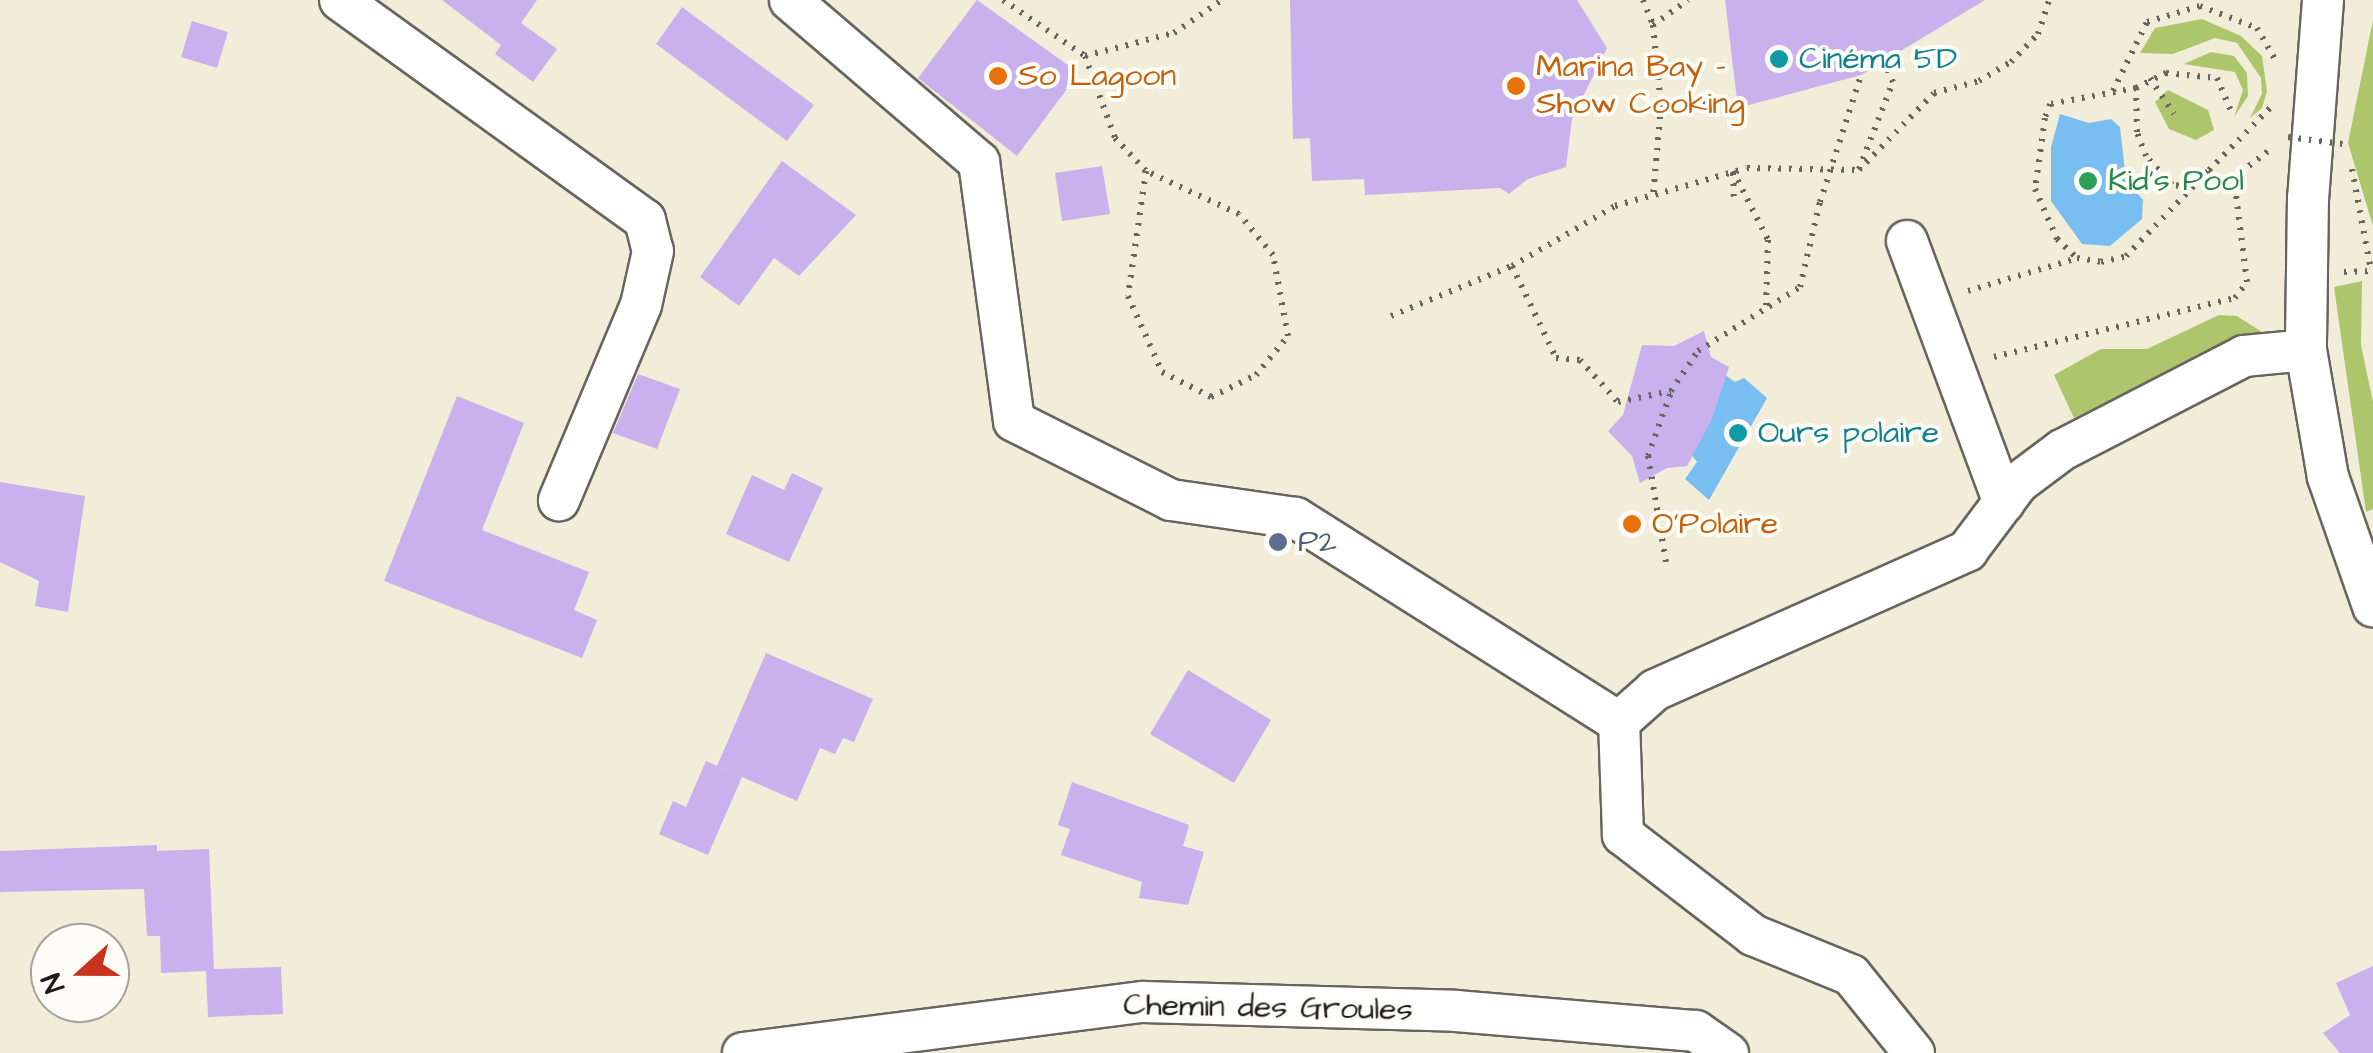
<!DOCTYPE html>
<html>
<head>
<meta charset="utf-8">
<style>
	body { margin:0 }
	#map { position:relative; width:2373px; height:1053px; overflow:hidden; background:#f1edd8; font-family:"Architects Daughter",sans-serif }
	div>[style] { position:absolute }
	.green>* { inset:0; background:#adc66b }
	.water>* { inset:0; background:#79bef0 }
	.building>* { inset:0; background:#c8b1ed }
	.path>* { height:6px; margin-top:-3px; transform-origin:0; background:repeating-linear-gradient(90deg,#67655e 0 2.5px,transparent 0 10.5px) }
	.roads { filter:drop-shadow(2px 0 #67655e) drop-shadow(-2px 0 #67655e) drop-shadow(0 2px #67655e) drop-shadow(0 -2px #67655e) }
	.minor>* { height:40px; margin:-20px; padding:0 20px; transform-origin:20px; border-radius:20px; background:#fff }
	.path-bridge>* { height:6px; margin-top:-3px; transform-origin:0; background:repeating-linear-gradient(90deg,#67655e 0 2.5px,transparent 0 10.5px) }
	.dots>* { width:28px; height:28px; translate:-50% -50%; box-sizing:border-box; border:5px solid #fdfcf7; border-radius:50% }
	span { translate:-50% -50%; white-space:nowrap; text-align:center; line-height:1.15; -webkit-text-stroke:8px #fdfcf7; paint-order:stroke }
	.culture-label { font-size:32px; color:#0d838f }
	.left { translate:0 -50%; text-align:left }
	.food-label { font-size:32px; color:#c56008 }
	.leisure-label { font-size:32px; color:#27864d }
	.service-label { font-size:32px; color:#4e5e75 }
	.street-label { font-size:32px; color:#1c1c1c }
	.north { position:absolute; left:30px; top:923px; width:100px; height:100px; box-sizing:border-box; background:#fdfcf7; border:2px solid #a3a29f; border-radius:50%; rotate:249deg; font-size:28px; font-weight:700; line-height:40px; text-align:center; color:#1c1c1c }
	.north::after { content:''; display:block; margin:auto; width:35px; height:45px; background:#c8321e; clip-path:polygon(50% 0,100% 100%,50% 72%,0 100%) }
</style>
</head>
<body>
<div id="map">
	<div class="green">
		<div style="clip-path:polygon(2202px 19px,2241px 36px,2262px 56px,2267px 91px,2262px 108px,2250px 118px,2262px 94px,2261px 78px,2237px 43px,2215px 38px,2173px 54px,2140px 53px,2155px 28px)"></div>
		<div style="clip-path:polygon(2373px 20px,2373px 226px,2348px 143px)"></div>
		<div style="clip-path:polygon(2211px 52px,2234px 56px,2247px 73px,2248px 96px,2234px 117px,2243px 90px,2235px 72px,2184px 64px)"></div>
		<div style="clip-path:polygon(2168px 90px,2208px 110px,2214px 130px,2196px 140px,2169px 129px,2155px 102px)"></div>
		<div style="clip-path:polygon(2362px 281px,2361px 345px,2373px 402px,2373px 509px,2366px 512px,2334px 287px)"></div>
		<div style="clip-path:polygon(2219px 315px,2237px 316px,2262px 332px,2074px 418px,2054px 375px,2101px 349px,2147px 349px)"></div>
	</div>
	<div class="water">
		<div style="clip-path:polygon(2060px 114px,2089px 123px,2111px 119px,2120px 127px,2126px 180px,2143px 200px,2142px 219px,2110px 246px,2082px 244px,2051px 201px,2051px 147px)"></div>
		<div style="clip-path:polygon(1721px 372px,1735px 382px,1744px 378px,1767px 398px,1709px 500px,1685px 479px,1697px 462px,1687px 449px)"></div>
	</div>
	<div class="building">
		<div style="clip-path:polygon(442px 0,537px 0,521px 23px,557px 49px,533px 82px,495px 54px,501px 45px)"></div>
		<div style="clip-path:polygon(977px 0,1079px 73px,1017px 156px,918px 78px)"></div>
		<div style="clip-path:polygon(1290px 0,1577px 0,1607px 48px,1572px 119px,1566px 167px,1528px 179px,1509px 194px,1500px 188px,1365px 195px,1364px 179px,1312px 181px,1310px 138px,1293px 139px)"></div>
		<div style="clip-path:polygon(1725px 0,1985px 0,1861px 75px,1738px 108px)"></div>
		<div style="clip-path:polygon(682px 7px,814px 105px,787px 141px,656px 44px)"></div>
		<div style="clip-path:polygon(192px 21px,228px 32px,217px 68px,181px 57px)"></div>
		<div style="clip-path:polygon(782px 161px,856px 215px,799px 276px,774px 258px,739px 306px,700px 277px)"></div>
		<div style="clip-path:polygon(1102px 166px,1110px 214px,1062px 221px,1055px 173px)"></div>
		<div style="clip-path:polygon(1704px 331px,1711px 357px,1729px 367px,1712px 419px,1687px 466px,1667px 468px,1640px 483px,1632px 456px,1608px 431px,1623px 415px,1642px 345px,1674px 346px)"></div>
		<div style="clip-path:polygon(638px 374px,680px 389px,657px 449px,613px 433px)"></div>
		<div style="clip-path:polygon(457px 396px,524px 423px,482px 530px,589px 572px,574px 610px,597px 620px,582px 658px,384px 581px)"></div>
		<div style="clip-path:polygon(792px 473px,823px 488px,789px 562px,726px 534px,752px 475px,784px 490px)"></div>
		<div style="clip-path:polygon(0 482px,85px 496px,68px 612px,35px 606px,39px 581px,0 562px)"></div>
		<div style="clip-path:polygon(766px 653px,873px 699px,854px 742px,843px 738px,835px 754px,820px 748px,797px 801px,717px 766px)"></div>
		<div style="clip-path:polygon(1188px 670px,1271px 720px,1234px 783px,1150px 734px)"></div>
		<div style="clip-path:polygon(706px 761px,742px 777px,708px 855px,659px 834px,673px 801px,686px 807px)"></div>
		<div style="clip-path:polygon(1072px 782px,1189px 825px,1183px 846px,1204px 852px,1188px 905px,1139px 898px,1142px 882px,1061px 855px,1070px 829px,1058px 825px)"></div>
		<div style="clip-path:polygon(157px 845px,157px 851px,209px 849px,214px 969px,281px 967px,283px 1014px,208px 1017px,206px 971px,161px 973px,160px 936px,147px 936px,144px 889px,0 892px,0 851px)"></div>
		<div style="clip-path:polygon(2373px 966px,2373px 1053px,2340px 1053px,2323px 1033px,2350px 1015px,2336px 983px)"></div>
	</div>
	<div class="path">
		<div style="left:1003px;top:0;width:99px;rotate:34.3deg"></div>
		<div style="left:1085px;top:56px;width:87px;rotate:69.9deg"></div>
		<div style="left:1115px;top:138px;width:45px;rotate:46.8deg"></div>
		<div style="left:1146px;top:171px;width:126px;rotate:98.2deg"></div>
		<div style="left:1128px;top:296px;width:83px;rotate:65.9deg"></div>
		<div style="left:1162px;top:372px;width:55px;rotate:27deg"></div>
		<div style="left:1211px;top:397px;width:50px;rotate:-26.1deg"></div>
		<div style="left:1256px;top:375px;width:50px;rotate:-50.6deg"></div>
		<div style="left:1288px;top:336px;width:82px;rotate:-100.5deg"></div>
		<div style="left:1273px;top:255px;width:53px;rotate:-129.7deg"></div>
		<div style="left:1239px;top:214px;width:102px;rotate:-155.2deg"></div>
		<div style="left:1643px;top:0;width:27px;rotate:68deg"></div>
		<div style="left:1653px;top:25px;width:81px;rotate:84.4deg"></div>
		<div style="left:1661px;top:106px;width:89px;rotate:95.1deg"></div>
		<div style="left:1653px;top:25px;width:43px;rotate:-35.5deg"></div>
		<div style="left:1085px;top:56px;width:92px;rotate:-14.5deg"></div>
		<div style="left:1174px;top:33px;width:58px;rotate:-34.5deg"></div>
		<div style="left:2150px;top:78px;width:43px;rotate:56.3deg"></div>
		<div style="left:2136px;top:88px;width:87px;rotate:169.5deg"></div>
		<div style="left:2050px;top:104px;width:15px;rotate:110deg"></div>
		<div style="left:2045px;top:118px;width:72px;rotate:98deg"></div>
		<div style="left:2035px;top:189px;width:55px;rotate:66.3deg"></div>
		<div style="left:2057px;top:239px;width:28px;rotate:44deg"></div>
		<div style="left:2077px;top:258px;width:24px;rotate:9deg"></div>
		<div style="left:2101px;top:262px;width:26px;rotate:-13deg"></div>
		<div style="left:2126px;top:256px;width:120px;rotate:-46deg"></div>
		<div style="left:2209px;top:170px;width:21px;rotate:45deg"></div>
		<div style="left:2224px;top:185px;width:59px;rotate:-37.5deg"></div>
		<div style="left:2113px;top:91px;width:77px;rotate:-63.8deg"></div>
		<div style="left:2147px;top:22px;width:55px;rotate:-16.8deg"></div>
		<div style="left:2200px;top:6px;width:61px;rotate:21.1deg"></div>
		<div style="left:2257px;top:28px;width:38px;rotate:60deg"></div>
		<div style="left:1661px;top:106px;width:76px;rotate:-2.3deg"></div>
		<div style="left:1859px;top:169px;width:93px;rotate:-68.7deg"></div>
		<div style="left:1893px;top:82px;width:20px;rotate:-114deg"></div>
		<div style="left:2352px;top:169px;width:104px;rotate:79.4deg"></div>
		<div style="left:2209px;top:170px;width:90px;rotate:-45.5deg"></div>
		<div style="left:1733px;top:171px;width:77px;rotate:63.1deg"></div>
		<div style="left:1768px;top:240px;width:68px;rotate:91.7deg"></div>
		<div style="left:1733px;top:173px;width:24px;rotate:88deg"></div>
		<div style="left:2189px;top:187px;width:17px;rotate:-173deg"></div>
		<div style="left:2172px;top:185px;width:39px;rotate:-132deg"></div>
		<div style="left:2146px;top:156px;width:26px;rotate:-111deg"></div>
		<div style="left:2137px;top:132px;width:44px;rotate:-91.3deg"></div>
		<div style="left:2136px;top:88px;width:34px;rotate:-27deg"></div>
		<div style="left:2166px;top:73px;width:51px;rotate:5.6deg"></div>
		<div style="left:2217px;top:78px;width:34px;rotate:67deg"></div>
		<div style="left:1512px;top:266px;width:102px;rotate:64.4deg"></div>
		<div style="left:1556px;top:358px;width:24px;rotate:5deg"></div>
		<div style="left:1580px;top:360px;width:57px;rotate:47.9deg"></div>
		<div style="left:1618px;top:402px;width:54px;rotate:-11.7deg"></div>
		<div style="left:1671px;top:391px;width:48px;rotate:-56deg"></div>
		<div style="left:1698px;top:351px;width:120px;rotate:-32.1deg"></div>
		<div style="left:1800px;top:287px;width:87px;rotate:-76.8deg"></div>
		<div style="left:2344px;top:272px;width:28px;rotate:-2deg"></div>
		<div style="left:1968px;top:291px;width:114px;rotate:-16.8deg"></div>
		<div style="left:1391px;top:316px;width:131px;rotate:-22.5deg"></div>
		<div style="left:1512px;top:266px;width:119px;rotate:-30.2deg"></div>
		<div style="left:1615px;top:206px;width:137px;rotate:-16.1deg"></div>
		<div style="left:1747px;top:168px;width:112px;rotate:1deg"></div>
		<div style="left:1859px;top:170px;width:107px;rotate:-45.8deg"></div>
		<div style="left:1934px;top:93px;width:47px;rotate:-14.9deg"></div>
		<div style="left:1979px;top:81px;width:37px;rotate:-31deg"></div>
		<div style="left:2011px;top:62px;width:39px;rotate:-46deg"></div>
		<div style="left:2038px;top:34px;width:36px;rotate:-72deg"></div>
		<div style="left:1994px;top:357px;width:248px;rotate:-13.8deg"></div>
		<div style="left:2235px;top:298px;width:20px;rotate:-53deg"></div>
		<div style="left:2247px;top:282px;width:104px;rotate:-97.2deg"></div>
		<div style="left:1666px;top:562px;width:108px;rotate:-99.6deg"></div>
		<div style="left:1648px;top:456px;width:68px;rotate:-70.2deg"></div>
	</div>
	<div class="roads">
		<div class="minor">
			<div style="left:340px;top:0;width:376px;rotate:35.8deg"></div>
			<div style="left:645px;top:220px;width:32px;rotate:76deg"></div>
			<div style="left:653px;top:251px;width:55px;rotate:102.5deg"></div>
			<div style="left:641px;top:305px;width:212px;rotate:112.8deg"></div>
			<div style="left:790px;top:0;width:249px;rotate:40.6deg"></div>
			<div style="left:979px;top:162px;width:261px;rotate:82.3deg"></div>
			<div style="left:1014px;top:421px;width:176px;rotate:26.7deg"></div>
			<div style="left:1171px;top:500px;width:126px;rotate:8.2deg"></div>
			<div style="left:1296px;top:518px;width:382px;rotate:32.3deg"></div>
			<div style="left:2323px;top:0;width:199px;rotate:94.3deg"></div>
			<div style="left:2308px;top:198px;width:152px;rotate:90.8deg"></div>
			<div style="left:2306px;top:350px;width:129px;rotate:80.2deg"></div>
			<div style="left:2328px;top:477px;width:137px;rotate:70.8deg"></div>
			<div style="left:1907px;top:241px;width:279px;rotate:69.7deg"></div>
			<div style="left:743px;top:1053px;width:403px;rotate:-7.3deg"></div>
			<div style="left:1143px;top:1002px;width:313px;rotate:1.6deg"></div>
			<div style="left:1456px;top:1011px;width:241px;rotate:4.8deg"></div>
			<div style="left:1696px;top:1031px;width:39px;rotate:35deg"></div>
			<div style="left:1914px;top:1053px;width:100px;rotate:-128.9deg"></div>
			<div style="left:1851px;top:975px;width:106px;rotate:-157.8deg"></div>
			<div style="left:1753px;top:935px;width:164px;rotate:-142.4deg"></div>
			<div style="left:1623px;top:835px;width:113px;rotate:-92deg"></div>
			<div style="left:1619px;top:722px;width:48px;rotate:-41.6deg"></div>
			<div style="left:1655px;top:690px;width:342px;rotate:-24deg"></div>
			<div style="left:1967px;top:551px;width:85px;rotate:-53.1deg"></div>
			<div style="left:2018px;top:483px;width:55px;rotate:-36.9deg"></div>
			<div style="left:2062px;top:450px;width:205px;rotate:-27.3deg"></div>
			<div style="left:2244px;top:356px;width:62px;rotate:-5.5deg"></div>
		</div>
	</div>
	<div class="path-bridge">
		<div style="left:2288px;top:137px;width:55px;rotate:7.3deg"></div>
		<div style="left:1820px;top:202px;width:133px;rotate:-72.1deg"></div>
	</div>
	<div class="dots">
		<div style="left:1779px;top:59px;background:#0f9aa8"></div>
		<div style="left:998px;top:76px;background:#e8710a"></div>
		<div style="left:1516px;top:86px;background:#e8710a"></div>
		<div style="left:2088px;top:181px;background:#2e9e5b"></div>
		<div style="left:1738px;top:433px;background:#0f9aa8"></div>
		<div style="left:1632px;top:524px;background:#e8710a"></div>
		<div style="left:1278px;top:542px;background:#5c6f8a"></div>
	</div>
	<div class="culture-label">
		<span class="left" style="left:1799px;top:59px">Cinéma 5D</span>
		<span class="left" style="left:1758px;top:433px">Ours polaire</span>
	</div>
	<div class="food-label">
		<span class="left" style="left:1536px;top:86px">Marina Bay -<br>Show Cooking</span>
		<span class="left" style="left:1018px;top:76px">So Lagoon</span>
		<span class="left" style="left:1652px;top:524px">O'Polaire</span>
	</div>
	<div class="leisure-label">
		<span class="left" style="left:2108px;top:181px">Kid's Pool</span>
	</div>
	<div class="service-label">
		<span class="left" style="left:1298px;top:542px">P2</span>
	</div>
	<div class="street-label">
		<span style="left:1268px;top:1008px;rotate:1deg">Chemin des Groules</span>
	</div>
	<div class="north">N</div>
</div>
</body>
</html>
